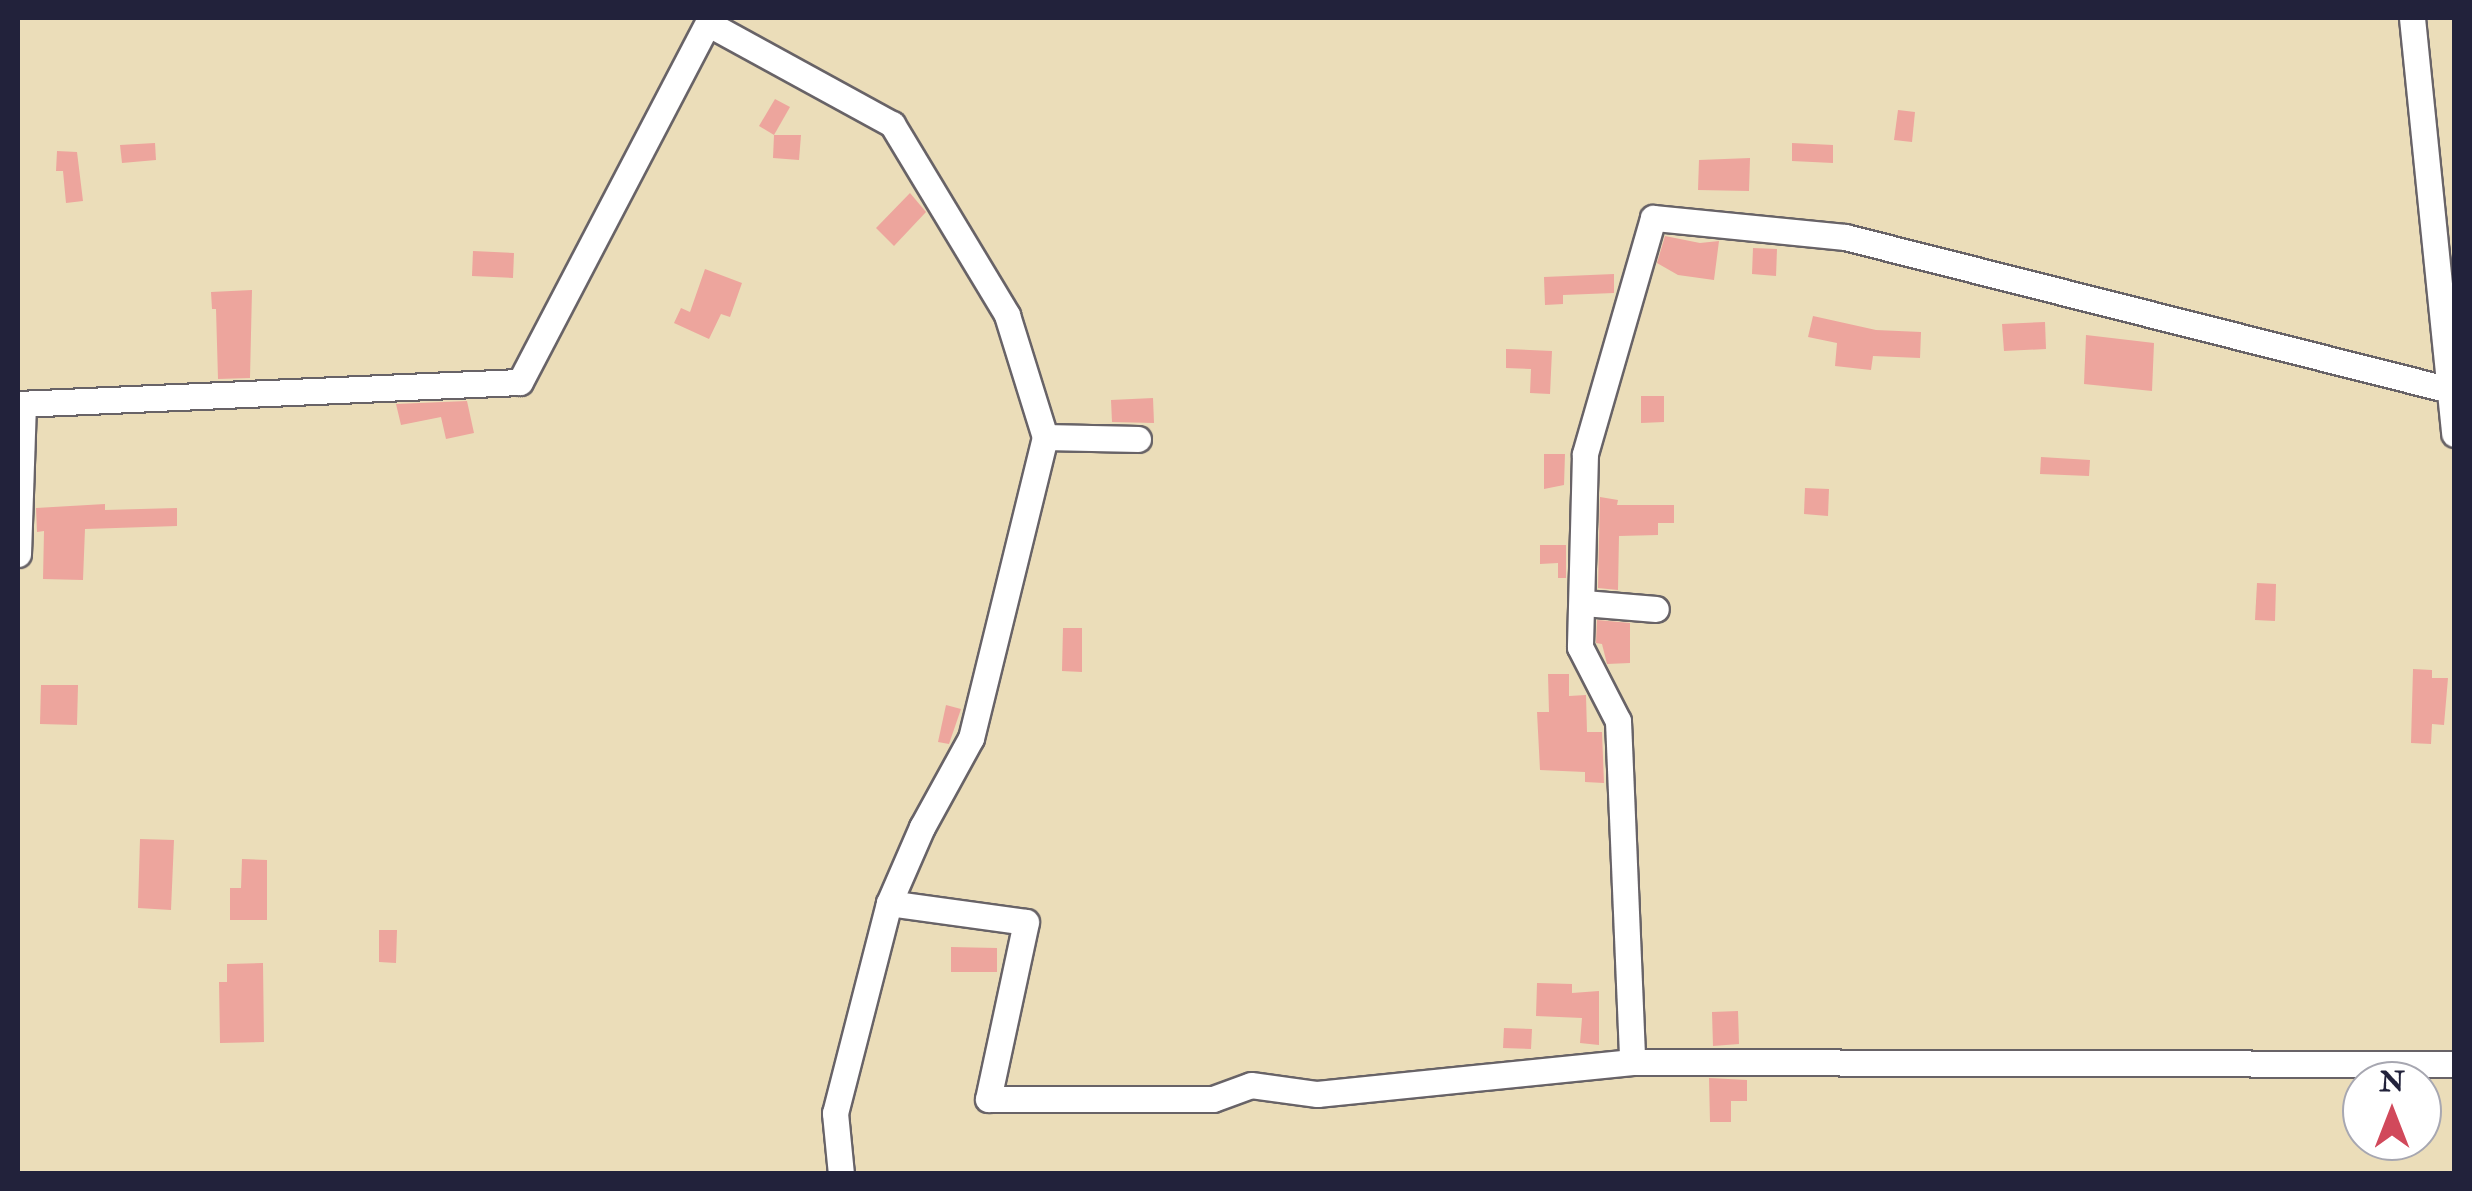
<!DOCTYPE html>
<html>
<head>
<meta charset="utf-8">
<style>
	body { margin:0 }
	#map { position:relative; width:2472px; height:1191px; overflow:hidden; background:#ebddb9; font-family:"IM FELL Double Pica",serif }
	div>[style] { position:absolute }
	.building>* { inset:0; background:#eda59d }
	.roads { filter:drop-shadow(2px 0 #686367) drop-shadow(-2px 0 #686367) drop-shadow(0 2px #686367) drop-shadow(0 -2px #686367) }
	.minor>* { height:25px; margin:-12.5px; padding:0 12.5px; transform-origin:12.5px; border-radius:12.5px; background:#fff }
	span { translate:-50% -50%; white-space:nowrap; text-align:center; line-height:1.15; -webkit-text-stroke:9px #fff; paint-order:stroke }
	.frame { position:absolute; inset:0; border:20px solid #22223b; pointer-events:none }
	.north { position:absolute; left:2342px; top:1061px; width:100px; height:100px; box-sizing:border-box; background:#fff; border:2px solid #a7a7b1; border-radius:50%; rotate:0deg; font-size:28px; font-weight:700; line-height:40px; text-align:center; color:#22223b }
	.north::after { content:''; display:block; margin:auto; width:35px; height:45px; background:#d1495b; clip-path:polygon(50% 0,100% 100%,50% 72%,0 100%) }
</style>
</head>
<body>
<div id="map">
	<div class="building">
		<div style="clip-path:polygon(775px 99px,790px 107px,774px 135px,759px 126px)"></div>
		<div style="clip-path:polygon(1898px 110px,1915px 112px,1912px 142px,1894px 140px)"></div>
		<div style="clip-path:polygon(774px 135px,801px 135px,799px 160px,773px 158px)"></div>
		<div style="clip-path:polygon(155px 143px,156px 160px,122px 163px,120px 145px)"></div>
		<div style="clip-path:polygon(1792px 143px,1833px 145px,1833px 163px,1792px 161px)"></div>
		<div style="clip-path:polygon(57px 151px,77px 152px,83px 201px,66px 203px,63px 171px,56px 171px)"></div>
		<div style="clip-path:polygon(1750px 158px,1749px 191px,1698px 190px,1699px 160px)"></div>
		<div style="clip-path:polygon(910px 193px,926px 212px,894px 246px,876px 228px)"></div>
		<div style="clip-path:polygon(1665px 236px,1700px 243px,1719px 241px,1714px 280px,1678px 275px,1657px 263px)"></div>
		<div style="clip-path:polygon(1753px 248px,1777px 249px,1776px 276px,1752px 274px)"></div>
		<div style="clip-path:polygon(473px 251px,514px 253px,513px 278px,472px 276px)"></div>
		<div style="clip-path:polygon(705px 269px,742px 283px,730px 317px,721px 314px,709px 339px,674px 323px,681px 308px,690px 312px)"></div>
		<div style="clip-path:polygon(1614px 274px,1614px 293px,1563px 295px,1563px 304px,1545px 305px,1544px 277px)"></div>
		<div style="clip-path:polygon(252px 290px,250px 378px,218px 379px,216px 309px,212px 309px,211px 292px)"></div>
		<div style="clip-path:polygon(1813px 316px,1876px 330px,1921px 332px,1920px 358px,1873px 356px,1871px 370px,1835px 366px,1837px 343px,1808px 337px)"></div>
		<div style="clip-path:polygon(2045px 322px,2046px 349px,2004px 351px,2002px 324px)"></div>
		<div style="clip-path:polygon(2086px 335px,2154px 343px,2152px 391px,2084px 384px)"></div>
		<div style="clip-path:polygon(1506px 349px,1552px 351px,1550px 394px,1530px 393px,1531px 369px,1506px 368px)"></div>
		<div style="clip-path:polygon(1641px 396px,1664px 396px,1664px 422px,1641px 423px)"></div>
		<div style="clip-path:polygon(1153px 398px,1154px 423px,1112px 422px,1111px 400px)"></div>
		<div style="clip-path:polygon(467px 401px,474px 433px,446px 439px,441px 417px,401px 425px,396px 404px)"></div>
		<div style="clip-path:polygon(1544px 454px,1565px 454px,1564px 485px,1544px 489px)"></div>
		<div style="clip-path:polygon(2041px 457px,2090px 460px,2089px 476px,2040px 474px)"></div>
		<div style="clip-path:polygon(1805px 488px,1829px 489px,1828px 516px,1804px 514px)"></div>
		<div style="clip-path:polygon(1600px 497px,1618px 500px,1617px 505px,1674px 505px,1674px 523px,1658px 523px,1658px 535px,1619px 536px,1618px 590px,1598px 588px)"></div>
		<div style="clip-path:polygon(105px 504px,105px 510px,177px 508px,177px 526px,85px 529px,83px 580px,43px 579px,44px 531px,37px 532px,36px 508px)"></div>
		<div style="clip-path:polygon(1540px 545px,1566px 545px,1566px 578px,1558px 578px,1558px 563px,1540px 564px)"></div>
		<div style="clip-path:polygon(2257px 583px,2276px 584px,2275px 621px,2255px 620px)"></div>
		<div style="clip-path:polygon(1597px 620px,1630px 623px,1630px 663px,1607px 664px,1602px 644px,1596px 643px)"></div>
		<div style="clip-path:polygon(1063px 628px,1082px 628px,1082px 672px,1062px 671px)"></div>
		<div style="clip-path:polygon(2413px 669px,2432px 670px,2432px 678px,2448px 678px,2444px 725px,2432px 724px,2431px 744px,2411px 743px)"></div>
		<div style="clip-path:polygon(1548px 674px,1569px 674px,1569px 696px,1586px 695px,1587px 732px,1602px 732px,1604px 783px,1585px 782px,1585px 772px,1540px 770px,1537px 712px,1549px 712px)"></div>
		<div style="clip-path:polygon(41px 685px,78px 685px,77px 725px,40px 724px)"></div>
		<div style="clip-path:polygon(946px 705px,961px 709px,949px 744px,938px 742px)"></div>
		<div style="clip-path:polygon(140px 839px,174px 840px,171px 910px,138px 908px)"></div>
		<div style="clip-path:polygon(242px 859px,267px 860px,267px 920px,230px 920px,230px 888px,241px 888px)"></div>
		<div style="clip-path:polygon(379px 930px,397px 930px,396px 963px,379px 962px)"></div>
		<div style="clip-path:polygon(951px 947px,997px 948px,997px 972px,951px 972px)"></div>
		<div style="clip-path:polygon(263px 963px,264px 1042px,220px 1043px,219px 982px,227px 982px,227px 964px)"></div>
		<div style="clip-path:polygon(1537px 983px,1572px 984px,1572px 993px,1599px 991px,1599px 1045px,1580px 1043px,1582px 1018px,1536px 1016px)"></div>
		<div style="clip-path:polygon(1738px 1011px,1739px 1044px,1713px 1046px,1712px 1012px)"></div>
		<div style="clip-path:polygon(1504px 1028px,1532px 1029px,1531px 1049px,1503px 1048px)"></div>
		<div style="clip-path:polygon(1709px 1078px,1747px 1080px,1747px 1101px,1731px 1101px,1731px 1122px,1710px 1122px)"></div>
	</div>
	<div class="roads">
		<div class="minor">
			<div style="left:2412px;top:18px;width:418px;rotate:84.2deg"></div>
			<div style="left:709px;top:24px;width:209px;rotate:28.7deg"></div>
			<div style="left:892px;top:124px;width:223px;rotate:58.9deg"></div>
			<div style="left:1007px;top:315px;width:128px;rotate:72.7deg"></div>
			<div style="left:1045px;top:437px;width:310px;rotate:103.8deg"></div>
			<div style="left:971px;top:738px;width:102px;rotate:118.8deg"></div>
			<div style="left:922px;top:827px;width:83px;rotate:113.5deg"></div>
			<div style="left:889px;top:903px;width:217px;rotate:104.4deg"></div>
			<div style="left:835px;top:1113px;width:61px;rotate:84.4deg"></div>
			<div style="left:2454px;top:391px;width:628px;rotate:-165.81deg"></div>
			<div style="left:1845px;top:237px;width:193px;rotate:-174.3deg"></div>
			<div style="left:1653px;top:218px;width:246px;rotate:106.1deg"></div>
			<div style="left:1585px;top:454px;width:193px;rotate:91.5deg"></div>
			<div style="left:1580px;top:647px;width:83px;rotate:62.8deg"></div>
			<div style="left:1618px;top:721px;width:341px;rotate:87.6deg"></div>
			<div style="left:1632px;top:1062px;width:822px;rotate:0.14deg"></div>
			<div style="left:18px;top:404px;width:502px;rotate:-2.51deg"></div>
			<div style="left:520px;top:382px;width:411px;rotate:-62.4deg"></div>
			<div style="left:1045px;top:437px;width:93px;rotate:1.2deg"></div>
			<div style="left:18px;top:554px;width:150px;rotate:-88.1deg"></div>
			<div style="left:1584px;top:603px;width:72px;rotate:4.8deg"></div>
			<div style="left:889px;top:903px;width:138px;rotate:7.9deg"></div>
			<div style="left:1026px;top:922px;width:181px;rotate:102.1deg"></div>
			<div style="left:988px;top:1099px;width:225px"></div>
			<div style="left:1213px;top:1099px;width:40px;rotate:-20.2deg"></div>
			<div style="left:1251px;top:1085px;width:67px;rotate:7.8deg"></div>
			<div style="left:1317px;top:1094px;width:317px;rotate:-5.8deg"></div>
		</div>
	</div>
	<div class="frame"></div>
	<div class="north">N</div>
</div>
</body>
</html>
